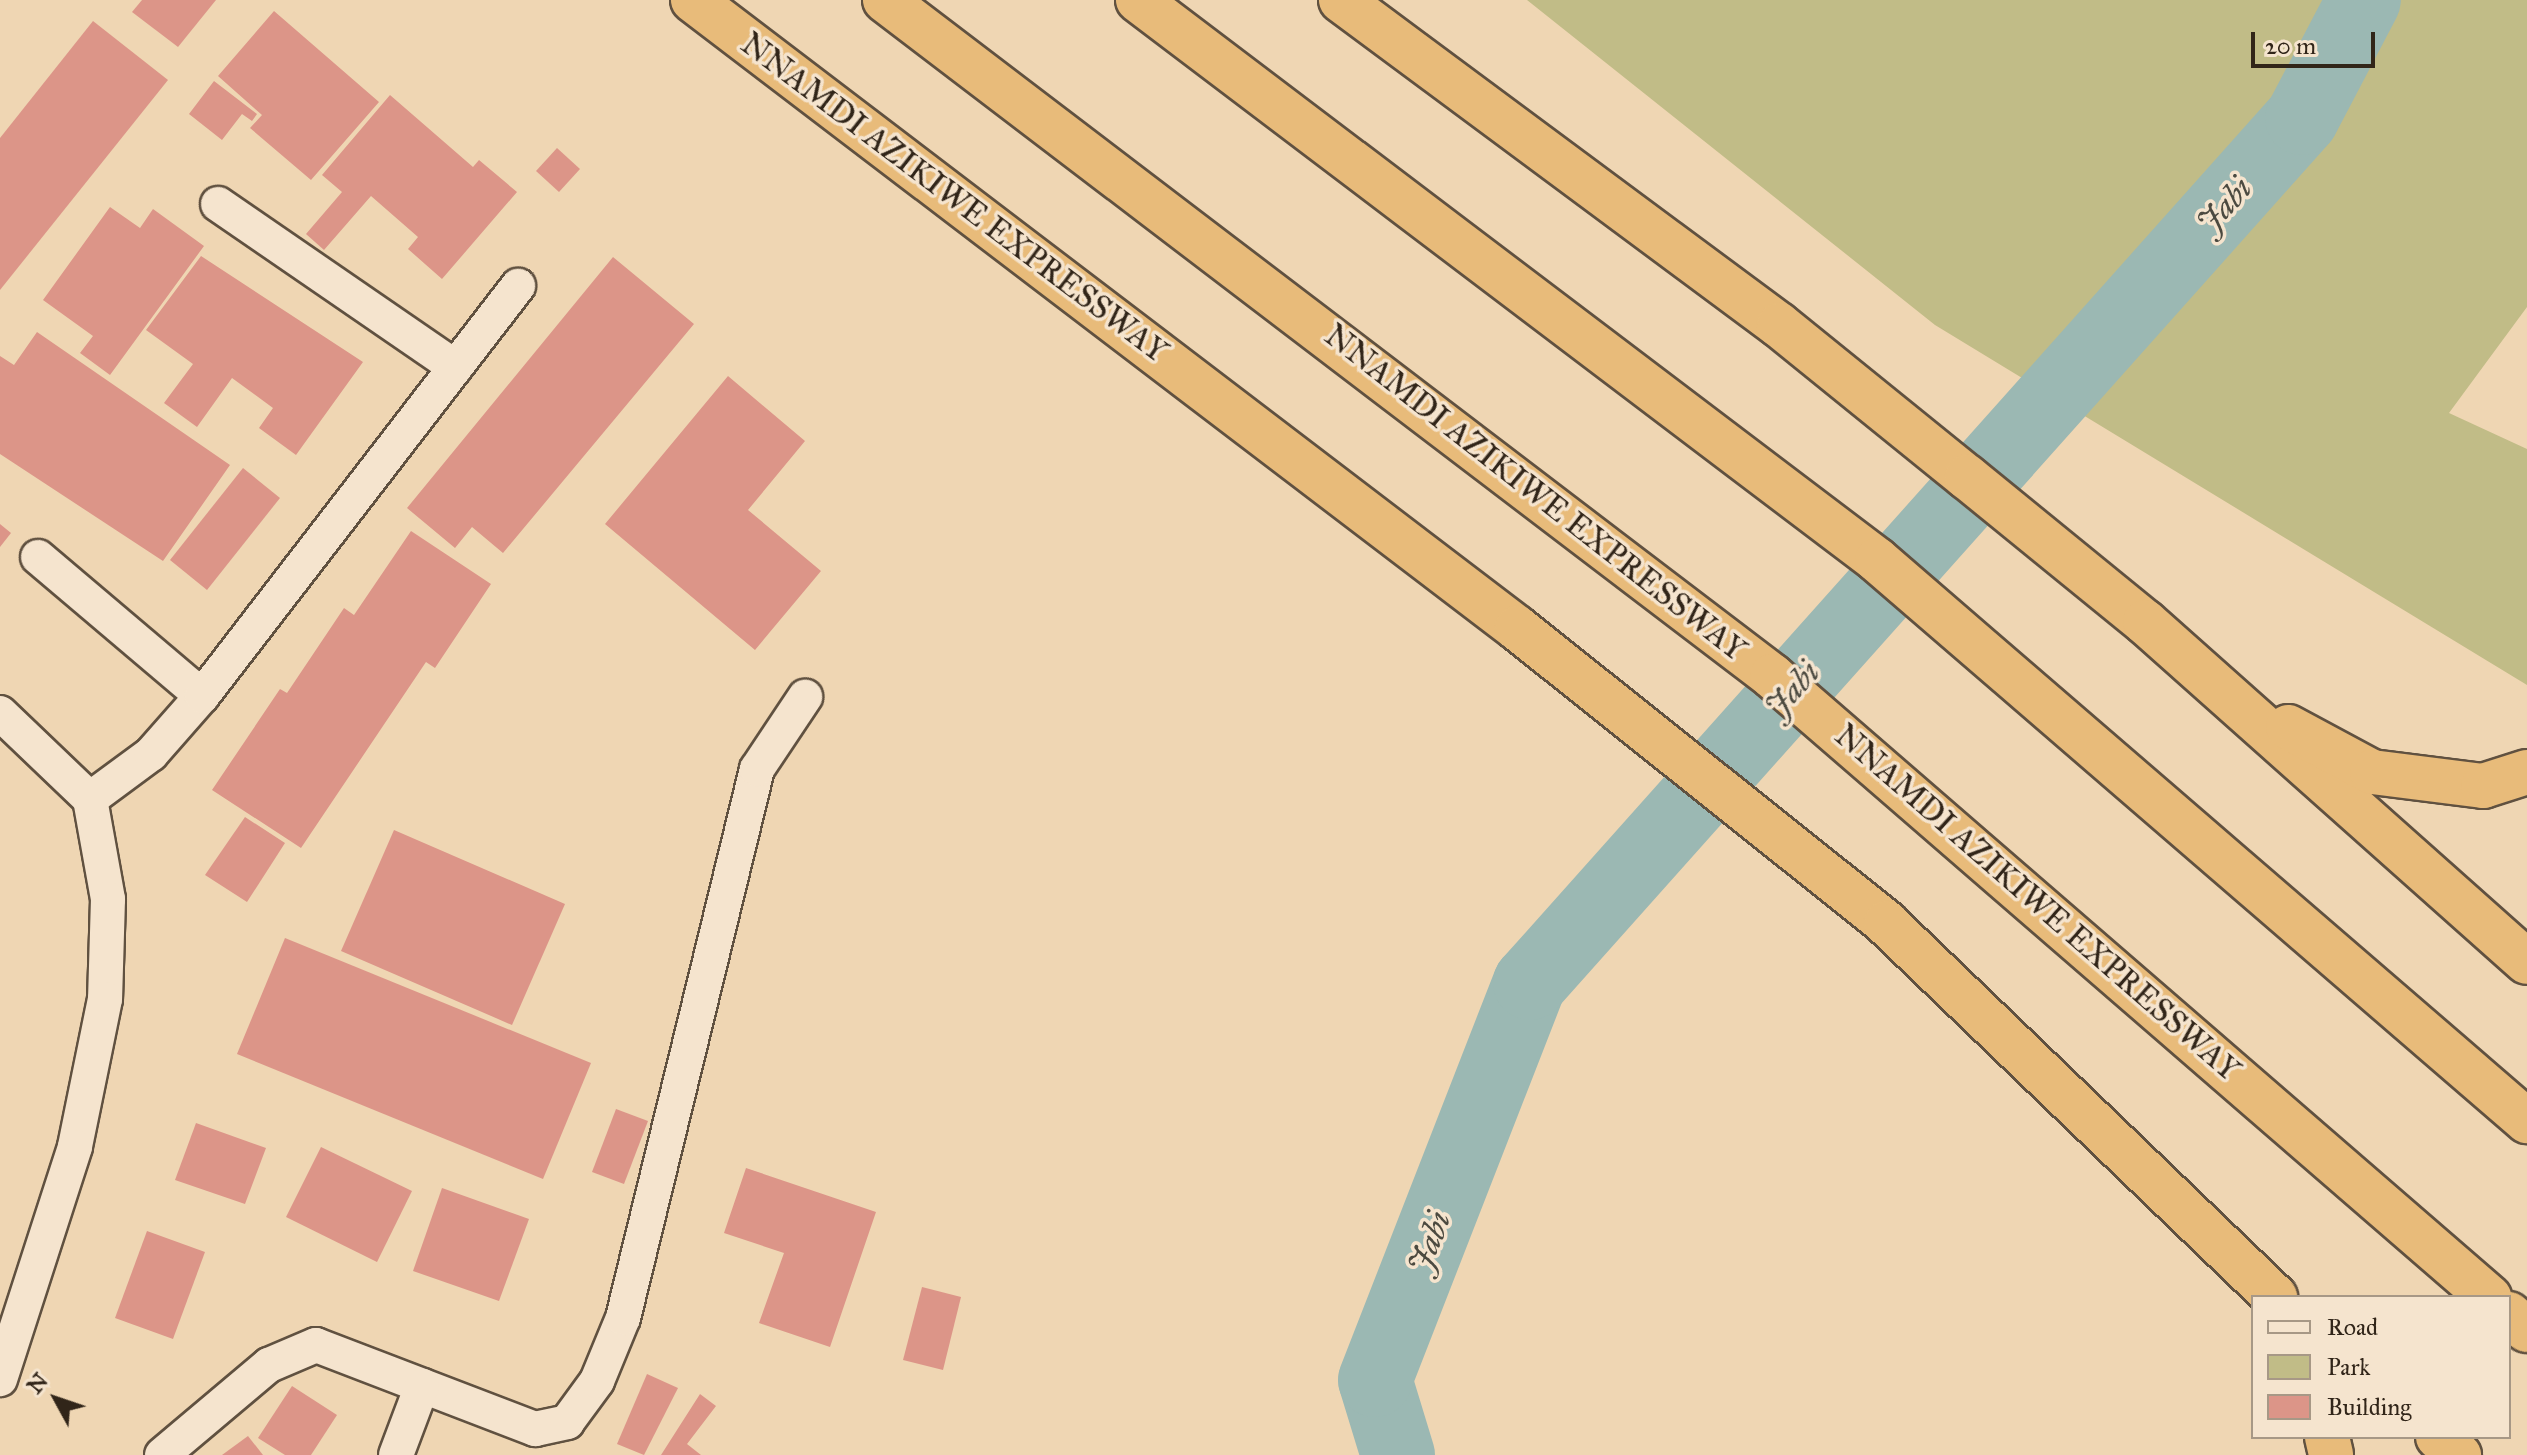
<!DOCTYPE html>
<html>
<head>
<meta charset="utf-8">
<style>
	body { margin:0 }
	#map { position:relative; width:2527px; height:1455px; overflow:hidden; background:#efd6b3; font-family:"IM FELL Great Primer",serif }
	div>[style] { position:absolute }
	.green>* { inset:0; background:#c1bc87 }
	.river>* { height:74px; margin:-37px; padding:0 37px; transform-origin:37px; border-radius:37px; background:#9bb8b3 }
	.building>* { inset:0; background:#dc9588 }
	.roads { filter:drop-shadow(2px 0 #605140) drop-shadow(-2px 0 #605140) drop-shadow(0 2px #605140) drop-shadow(0 -2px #605140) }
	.minor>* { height:34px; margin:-17px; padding:0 17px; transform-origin:17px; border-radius:17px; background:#f5e4ce }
	.trunk>* { height:44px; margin:-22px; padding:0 22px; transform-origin:22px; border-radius:22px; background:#e8bb7a }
	.motorway>* { height:44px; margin:-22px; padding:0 22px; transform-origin:22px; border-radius:22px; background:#e8bb7a }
	span { translate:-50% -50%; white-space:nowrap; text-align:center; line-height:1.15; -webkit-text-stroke:7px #f5e4ce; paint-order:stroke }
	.street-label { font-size:32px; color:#312519 }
	.water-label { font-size:34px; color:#4c4a40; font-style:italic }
	.legend { position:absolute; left:2251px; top:1295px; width:260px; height:144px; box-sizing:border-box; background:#f5e4ce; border:2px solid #a79886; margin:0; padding:10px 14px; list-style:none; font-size:24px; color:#312519 }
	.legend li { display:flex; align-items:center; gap:16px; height:40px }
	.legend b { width:40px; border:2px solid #a79886 }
	.north { position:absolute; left:16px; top:1359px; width:80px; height:80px; -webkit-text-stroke:6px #f5e4ce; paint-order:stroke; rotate:310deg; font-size:22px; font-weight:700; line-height:32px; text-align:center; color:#312519 }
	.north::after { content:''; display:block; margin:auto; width:28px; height:36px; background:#312519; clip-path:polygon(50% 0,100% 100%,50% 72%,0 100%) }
	.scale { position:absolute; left:2251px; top:32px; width:124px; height:36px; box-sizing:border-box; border:4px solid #312519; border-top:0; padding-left:10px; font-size:24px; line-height:28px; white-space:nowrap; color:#312519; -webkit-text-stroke:6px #f5e4ce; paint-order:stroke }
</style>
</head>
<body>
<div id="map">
	<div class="green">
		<div style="clip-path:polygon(1527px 0,2527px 0,2527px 307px,2449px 413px,2527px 449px,2527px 685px,1935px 325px)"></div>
	</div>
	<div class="river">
		<div style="left:1398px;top:1455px;width:78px;rotate:-107deg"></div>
		<div style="left:1375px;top:1380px;width:426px;rotate:-68.7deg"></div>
		<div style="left:1530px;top:983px;width:1159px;rotate:-48.25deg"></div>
		<div style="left:2302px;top:118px;width:133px;rotate:-62.3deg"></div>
	</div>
	<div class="building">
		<div style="clip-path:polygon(142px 0,216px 0,178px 47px,132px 12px)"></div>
		<div style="clip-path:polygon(274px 11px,379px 102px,311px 180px,250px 128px,262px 115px,218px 76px)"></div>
		<div style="clip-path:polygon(93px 21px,168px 80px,0 290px,0 138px)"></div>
		<div style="clip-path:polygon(214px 81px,257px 114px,252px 121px,242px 114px,222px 140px,189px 114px)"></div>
		<div style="clip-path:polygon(390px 95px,473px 167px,479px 160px,517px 192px,442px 279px,408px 249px,418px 237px,371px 196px,324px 250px,306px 234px,342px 192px,322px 175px)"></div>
		<div style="clip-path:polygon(557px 148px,580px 169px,559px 192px,536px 171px)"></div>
		<div style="clip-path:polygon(110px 207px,140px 228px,153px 209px,204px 246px,110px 375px,80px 353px,93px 336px,43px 300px)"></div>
		<div style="clip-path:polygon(201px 256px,363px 362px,296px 455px,259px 428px,273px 408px,232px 378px,197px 427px,164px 403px,193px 364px,146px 330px)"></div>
		<div style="clip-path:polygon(613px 257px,694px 324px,503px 553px,472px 527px,455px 548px,407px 508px)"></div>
		<div style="clip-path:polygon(37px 332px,230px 465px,163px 561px,0 454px,0 356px,14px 365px)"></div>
		<div style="clip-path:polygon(728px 376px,805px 441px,748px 510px,821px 571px,755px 650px,605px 524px)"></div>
		<div style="clip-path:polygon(243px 468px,280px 498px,207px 590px,170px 560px)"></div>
		<div style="clip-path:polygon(0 524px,11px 533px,0 547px)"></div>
		<div style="clip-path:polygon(411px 531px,491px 584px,435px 668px,426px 662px,301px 848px,212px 790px,280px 689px,287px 693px,344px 608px,354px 615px)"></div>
		<div style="clip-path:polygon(245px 817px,285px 843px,247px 902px,205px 875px)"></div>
		<div style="clip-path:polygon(394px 830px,565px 904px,512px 1025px,341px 951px)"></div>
		<div style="clip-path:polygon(285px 938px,591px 1063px,543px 1179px,237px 1054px)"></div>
		<div style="clip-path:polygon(616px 1109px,648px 1121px,624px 1184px,592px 1172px)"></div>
		<div style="clip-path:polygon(196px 1123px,266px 1148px,245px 1204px,175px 1180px)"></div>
		<div style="clip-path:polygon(321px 1147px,412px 1191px,377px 1262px,286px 1217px)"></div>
		<div style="clip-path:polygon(746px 1168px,876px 1212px,830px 1347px,759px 1323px,784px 1253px,724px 1233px)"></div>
		<div style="clip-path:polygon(442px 1188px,529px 1219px,499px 1301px,413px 1271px)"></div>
		<div style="clip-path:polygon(147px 1231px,205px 1252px,173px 1339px,115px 1318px)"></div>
		<div style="clip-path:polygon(922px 1287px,961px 1297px,943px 1370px,903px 1360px)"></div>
		<div style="clip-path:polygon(647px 1374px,678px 1388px,644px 1455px,617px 1444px)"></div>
		<div style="clip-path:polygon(292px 1386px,337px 1415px,311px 1455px,285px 1455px,258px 1438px)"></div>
		<div style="clip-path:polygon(700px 1394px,716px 1406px,687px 1444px,701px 1455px,661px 1455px)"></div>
		<div style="clip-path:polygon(248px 1436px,263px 1455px,222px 1455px)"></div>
	</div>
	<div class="roads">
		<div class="minor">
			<div style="left:218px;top:204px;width:288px;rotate:34.5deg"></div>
			<div style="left:38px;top:557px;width:215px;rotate:40.3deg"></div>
			<div style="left:0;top:713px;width:124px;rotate:43.7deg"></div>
			<div style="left:90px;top:799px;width:102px;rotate:79.8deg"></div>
			<div style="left:108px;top:899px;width:100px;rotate:91.7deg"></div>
			<div style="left:105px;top:999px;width:151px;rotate:101.5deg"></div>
			<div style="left:75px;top:1147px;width:244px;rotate:107.9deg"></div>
			<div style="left:90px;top:799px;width:76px;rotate:-36.4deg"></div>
			<div style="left:151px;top:754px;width:77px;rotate:-48.7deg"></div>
			<div style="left:202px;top:696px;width:518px;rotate:-52.38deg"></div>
			<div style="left:162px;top:1455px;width:140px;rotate:-40.1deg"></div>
			<div style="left:269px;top:1365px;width:51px;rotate:-23.1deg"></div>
			<div style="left:316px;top:1345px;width:235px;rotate:21deg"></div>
			<div style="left:535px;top:1429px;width:33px;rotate:-12deg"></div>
			<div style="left:567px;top:1422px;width:51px;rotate:-53.8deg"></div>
			<div style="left:597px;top:1381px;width:68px;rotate:-67.6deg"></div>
			<div style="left:623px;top:1318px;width:565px;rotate:-76.28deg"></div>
			<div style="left:757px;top:769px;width:87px;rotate:-56.3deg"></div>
			<div style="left:396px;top:1455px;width:74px;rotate:-69.4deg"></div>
		</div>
		<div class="trunk">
			<div style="left:693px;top:0;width:1036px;rotate:37.31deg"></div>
			<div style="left:1517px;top:628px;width:472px;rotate:38.6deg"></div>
			<div style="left:1886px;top:923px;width:540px;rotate:43.87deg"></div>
			<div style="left:1341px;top:0;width:545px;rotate:36.58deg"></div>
			<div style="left:1779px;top:325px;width:242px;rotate:39deg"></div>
			<div style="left:1967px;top:477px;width:230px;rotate:39.2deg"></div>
			<div style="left:2145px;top:622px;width:511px;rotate:41.67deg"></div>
			<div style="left:2288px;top:727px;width:95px;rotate:28.2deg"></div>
			<div style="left:2372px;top:772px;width:112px;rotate:7.2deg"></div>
			<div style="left:2483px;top:786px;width:46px;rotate:-17.7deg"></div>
			<div style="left:2327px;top:1437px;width:18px;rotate:77deg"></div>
			<div style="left:2438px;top:1437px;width:28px;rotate:41deg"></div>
		</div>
		<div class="motorway">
			<div style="left:885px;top:0;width:1115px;rotate:37.31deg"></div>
			<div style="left:1772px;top:676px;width:949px;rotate:40.9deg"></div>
			<div style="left:1138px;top:0;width:927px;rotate:37.15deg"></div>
			<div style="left:1877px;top:560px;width:859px;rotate:40.8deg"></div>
			<div style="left:2509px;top:1314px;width:24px;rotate:42deg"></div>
		</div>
	</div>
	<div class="street-label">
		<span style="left:954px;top:198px;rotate:37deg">NNAMDI AZIKIWE EXPRESSWAY</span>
		<span style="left:1535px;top:493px;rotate:38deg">NNAMDI AZIKIWE EXPRESSWAY</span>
		<span style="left:2037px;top:903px;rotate:41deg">NNAMDI AZIKIWE EXPRESSWAY</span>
	</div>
	<div class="water-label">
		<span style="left:2224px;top:205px;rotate:-48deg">Jabi</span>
		<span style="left:1792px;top:689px;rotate:-48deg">Jabi</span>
		<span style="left:1429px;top:1242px;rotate:-69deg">Jabi</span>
	</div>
	<ul class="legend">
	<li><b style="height:10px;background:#f5e4ce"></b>Road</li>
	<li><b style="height:22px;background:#c1bc87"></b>Park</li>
	<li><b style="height:22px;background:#dc9588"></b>Building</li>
	</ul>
	<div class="north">N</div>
	<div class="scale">20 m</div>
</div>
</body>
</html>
